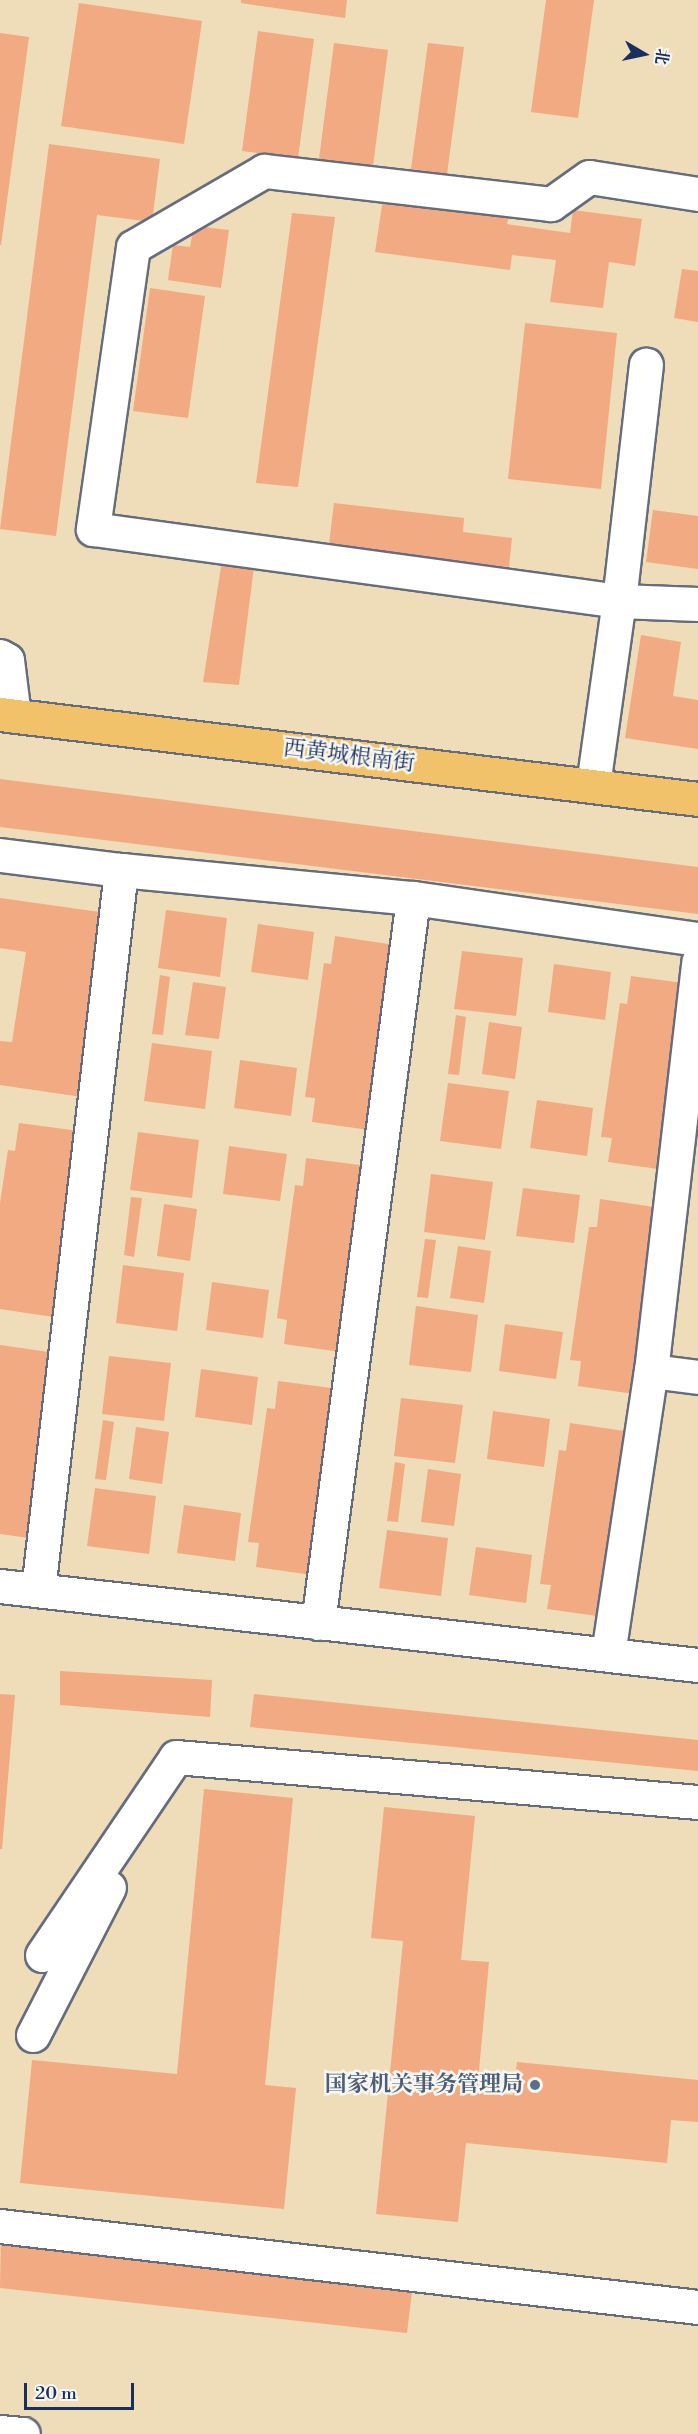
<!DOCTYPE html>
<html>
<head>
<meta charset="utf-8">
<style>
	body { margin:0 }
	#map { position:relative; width:698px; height:2434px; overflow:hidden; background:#efdcb9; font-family:"Libre Bodoni","Noto Serif SC",serif }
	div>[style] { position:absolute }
	.building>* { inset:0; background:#f2aa83 }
	.roads { filter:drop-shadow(2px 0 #656c7e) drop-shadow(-2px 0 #656c7e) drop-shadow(0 2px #656c7e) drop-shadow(0 -2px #656c7e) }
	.minor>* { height:33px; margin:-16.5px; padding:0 16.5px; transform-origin:16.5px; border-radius:16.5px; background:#fff }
	.major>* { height:33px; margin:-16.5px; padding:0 16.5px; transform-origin:16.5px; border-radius:16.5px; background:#f2c26a }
	.dots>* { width:16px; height:16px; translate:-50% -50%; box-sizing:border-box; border:3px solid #f6f6f2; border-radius:50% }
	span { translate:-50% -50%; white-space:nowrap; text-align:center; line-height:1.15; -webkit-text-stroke:5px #f6f6f2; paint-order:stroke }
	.street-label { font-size:22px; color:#1b2f5e }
	.service-label { font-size:22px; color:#4e5e75; font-weight:700 }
	.right { translate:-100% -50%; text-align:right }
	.north { position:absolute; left:614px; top:24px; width:60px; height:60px; -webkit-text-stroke:4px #f6f6f2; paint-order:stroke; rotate:99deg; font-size:16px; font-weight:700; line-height:24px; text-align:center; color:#1b2f5e }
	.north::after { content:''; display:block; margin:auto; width:21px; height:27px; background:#1b2f5e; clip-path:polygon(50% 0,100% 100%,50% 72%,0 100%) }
	.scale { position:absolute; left:24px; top:2383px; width:110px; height:27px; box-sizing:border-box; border:3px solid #1b2f5e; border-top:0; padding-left:8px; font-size:18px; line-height:21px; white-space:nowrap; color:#1b2f5e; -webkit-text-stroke:4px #f6f6f2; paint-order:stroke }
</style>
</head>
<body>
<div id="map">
	<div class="building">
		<div style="clip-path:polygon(241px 0,347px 0,345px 18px,241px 3px)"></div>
		<div style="clip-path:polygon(546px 0,594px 0,578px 118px,531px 112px)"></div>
		<div style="clip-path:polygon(79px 3px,202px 21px,184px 144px,61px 126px)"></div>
		<div style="clip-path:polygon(258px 31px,314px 39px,298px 158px,242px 151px)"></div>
		<div style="clip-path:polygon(0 33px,29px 37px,1px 245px,0 245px)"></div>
		<div style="clip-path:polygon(334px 43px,388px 50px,373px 166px,319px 159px)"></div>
		<div style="clip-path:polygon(428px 43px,464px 47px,447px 174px,411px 169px)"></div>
		<div style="clip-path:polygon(49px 144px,160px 159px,152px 222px,97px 215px,56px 536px,0 529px)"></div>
		<div style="clip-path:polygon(383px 199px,509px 215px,507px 224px,570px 233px,573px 210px,642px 219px,635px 266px,609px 262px,603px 308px,550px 302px,556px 260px,512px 255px,510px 270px,375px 252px)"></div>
		<div style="clip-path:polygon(292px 213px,335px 217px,298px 487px,256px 483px)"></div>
		<div style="clip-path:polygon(194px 226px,229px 230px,221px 288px,168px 280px,173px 245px,190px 247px)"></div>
		<div style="clip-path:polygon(682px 269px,698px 271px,698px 322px,674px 318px)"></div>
		<div style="clip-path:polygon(150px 288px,205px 296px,188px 418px,133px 411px)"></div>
		<div style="clip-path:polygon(525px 323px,617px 333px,601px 489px,508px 479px)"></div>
		<div style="clip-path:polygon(334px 503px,464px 518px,463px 532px,512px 538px,509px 567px,462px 562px,461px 568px,328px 552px)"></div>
		<div style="clip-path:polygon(653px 510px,698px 516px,698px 569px,646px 562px)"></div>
		<div style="clip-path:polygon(223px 554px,255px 559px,239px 685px,203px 682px)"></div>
		<div style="clip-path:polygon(641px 635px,681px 642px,673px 696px,698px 700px,698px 749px,625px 738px)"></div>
		<div style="clip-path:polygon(0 779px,698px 867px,698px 914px,0 827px)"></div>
		<div style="clip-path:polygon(0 898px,107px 913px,82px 1097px,0 1085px,0 1041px,12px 1042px,26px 952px,0 948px)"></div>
		<div style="clip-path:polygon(166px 910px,227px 918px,220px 977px,158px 968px)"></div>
		<div style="clip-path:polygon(258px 924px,314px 932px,308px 980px,251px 972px)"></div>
		<div style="clip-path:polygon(335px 936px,395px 945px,369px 1130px,312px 1122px,315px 1098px,305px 1097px,324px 963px,331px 964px)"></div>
		<div style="clip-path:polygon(462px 951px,523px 958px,516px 1016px,454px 1009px)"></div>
		<div style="clip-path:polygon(554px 964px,611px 972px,605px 1020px,548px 1012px)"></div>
		<div style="clip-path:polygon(160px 975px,170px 977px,163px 1035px,152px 1034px)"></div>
		<div style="clip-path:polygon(631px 976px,691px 984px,665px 1170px,608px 1162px,612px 1138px,601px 1137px,620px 1003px,627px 1004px)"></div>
		<div style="clip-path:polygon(193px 982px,226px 987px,219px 1039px,185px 1035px)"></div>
		<div style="clip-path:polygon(456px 1015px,466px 1017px,459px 1075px,448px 1074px)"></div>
		<div style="clip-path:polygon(489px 1022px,522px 1027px,515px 1079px,482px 1074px)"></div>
		<div style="clip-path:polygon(152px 1043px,212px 1051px,205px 1109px,144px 1101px)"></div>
		<div style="clip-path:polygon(240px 1060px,297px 1068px,291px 1116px,234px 1108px)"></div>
		<div style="clip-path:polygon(448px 1083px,509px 1091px,501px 1149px,440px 1141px)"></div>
		<div style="clip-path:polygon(537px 1100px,593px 1108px,587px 1156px,530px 1148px)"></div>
		<div style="clip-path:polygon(19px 1123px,79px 1131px,53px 1317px,0 1309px,0 1203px,8px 1150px,15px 1151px)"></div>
		<div style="clip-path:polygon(138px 1132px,199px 1140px,192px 1198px,130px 1190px)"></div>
		<div style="clip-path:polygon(229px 1146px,287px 1154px,280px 1201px,223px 1194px)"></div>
		<div style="clip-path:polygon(306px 1158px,367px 1166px,341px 1352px,284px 1344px,287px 1320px,277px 1318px,295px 1185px,303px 1186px)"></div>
		<div style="clip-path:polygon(431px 1174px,493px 1182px,485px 1240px,424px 1232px)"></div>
		<div style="clip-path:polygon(523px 1188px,580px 1195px,574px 1243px,516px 1236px)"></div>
		<div style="clip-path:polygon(131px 1197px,142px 1198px,134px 1257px,124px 1255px)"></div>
		<div style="clip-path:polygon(600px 1199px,661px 1208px,634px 1394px,578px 1386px,581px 1361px,570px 1360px,589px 1227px,597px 1227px)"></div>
		<div style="clip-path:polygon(164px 1204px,197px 1209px,190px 1261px,157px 1256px)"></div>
		<div style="clip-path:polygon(425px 1239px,436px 1240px,428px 1298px,417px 1297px)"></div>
		<div style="clip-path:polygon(458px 1246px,491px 1251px,484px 1303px,450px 1298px)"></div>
		<div style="clip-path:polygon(123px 1265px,184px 1273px,177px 1331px,116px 1323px)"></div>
		<div style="clip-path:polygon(212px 1282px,269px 1290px,263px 1338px,206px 1330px)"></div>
		<div style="clip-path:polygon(416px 1306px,478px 1315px,471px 1372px,409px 1365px)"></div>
		<div style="clip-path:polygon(505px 1324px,563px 1332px,556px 1379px,499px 1371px)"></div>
		<div style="clip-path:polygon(0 1345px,56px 1353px,29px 1538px,0 1534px)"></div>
		<div style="clip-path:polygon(109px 1356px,171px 1363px,164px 1421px,102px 1414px)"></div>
		<div style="clip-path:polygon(201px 1369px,258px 1377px,252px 1425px,195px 1417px)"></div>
		<div style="clip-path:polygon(278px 1381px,339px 1389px,312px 1575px,256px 1567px,259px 1543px,248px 1542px,267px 1408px,275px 1409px)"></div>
		<div style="clip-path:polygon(401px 1398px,463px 1405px,455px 1463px,394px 1456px)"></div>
		<div style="clip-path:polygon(493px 1411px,550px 1419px,544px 1467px,487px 1459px)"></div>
		<div style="clip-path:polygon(103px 1420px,114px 1422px,106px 1480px,95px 1479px)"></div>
		<div style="clip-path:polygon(570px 1423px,631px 1432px,604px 1617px,547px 1609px,551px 1585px,540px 1584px,559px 1450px,566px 1451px)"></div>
		<div style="clip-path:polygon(136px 1427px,169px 1432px,162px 1484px,129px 1479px)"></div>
		<div style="clip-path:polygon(395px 1462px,405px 1464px,398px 1522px,387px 1521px)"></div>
		<div style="clip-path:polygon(428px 1469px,461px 1474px,454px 1526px,421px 1522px)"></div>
		<div style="clip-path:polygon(95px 1488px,156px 1496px,149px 1554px,87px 1546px)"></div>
		<div style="clip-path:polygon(184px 1505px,241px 1513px,235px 1561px,177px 1553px)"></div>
		<div style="clip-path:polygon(387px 1530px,448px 1538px,441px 1596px,379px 1588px)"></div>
		<div style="clip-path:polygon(476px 1547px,532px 1555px,526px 1603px,469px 1595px)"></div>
		<div style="clip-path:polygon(60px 1671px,212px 1680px,210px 1717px,60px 1705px)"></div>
		<div style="clip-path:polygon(0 1694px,15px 1695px,2px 1849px,0 1849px)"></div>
		<div style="clip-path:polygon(254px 1694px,698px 1740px,698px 1771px,250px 1727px)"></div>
		<div style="clip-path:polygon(204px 1789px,293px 1798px,265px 2085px,296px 2088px,284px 2209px,20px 2183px,32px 2060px,177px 2074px)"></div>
		<div style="clip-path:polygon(384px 1807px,475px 1816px,461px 1960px,489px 1962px,477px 2092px,513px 2095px,517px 2062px,698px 2080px,698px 2122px,671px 2120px,667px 2163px,466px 2143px,458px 2222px,376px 2214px,403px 1941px,371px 1938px)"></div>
		<div style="clip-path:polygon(1px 2238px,413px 2284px,407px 2333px,0 2288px)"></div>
	</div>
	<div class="roads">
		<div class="minor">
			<div style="left:698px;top:194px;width:110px;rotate:-171.1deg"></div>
			<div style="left:589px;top:177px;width:47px;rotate:144.6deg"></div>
			<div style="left:551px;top:204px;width:289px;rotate:-173.4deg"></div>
			<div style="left:264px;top:171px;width:151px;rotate:149.9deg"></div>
			<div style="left:133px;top:247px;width:285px;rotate:98.1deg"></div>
			<div style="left:93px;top:529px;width:531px;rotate:7.79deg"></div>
			<div style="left:619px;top:601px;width:79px;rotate:2.2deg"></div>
			<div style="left:0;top:656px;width:8px;rotate:30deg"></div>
			<div style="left:7px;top:660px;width:56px;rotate:82.9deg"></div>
			<div style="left:593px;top:785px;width:186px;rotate:-82deg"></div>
			<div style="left:619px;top:601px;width:238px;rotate:-83.5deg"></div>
			<div style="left:0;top:855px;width:122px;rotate:7.1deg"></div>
			<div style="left:121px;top:870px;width:293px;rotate:5.5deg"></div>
			<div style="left:413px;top:898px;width:288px;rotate:8.2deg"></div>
			<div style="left:651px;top:1371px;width:47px;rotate:7.3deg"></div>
			<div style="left:0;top:1586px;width:702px;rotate:6.46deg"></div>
			<div style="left:38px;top:1590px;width:725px;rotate:-83.42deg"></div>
			<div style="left:318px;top:1623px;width:731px;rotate:-82.53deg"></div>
			<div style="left:608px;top:1654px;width:286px;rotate:-81.4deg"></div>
			<div style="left:651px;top:1371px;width:412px;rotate:-83.4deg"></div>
			<div style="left:42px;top:1955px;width:239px;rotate:-55.9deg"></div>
			<div style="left:176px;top:1757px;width:524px;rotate:4.93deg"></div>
			<div style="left:33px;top:2035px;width:166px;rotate:-62.8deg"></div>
			<div style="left:0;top:2226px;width:703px;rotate:6.62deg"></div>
			<div style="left:0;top:2432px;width:23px;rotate:5deg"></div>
		</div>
		<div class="major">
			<div style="left:0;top:714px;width:703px;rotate:6.94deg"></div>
		</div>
	</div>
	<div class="dots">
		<div style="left:535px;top:2085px;background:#5c6f8a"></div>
	</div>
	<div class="street-label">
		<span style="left:349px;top:756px;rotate:7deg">西黄城根南街</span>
	</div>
	<div class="service-label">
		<span class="right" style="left:523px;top:2085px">国家机关事务管理局</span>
	</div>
	<div class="north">北</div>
	<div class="scale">20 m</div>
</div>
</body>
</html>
